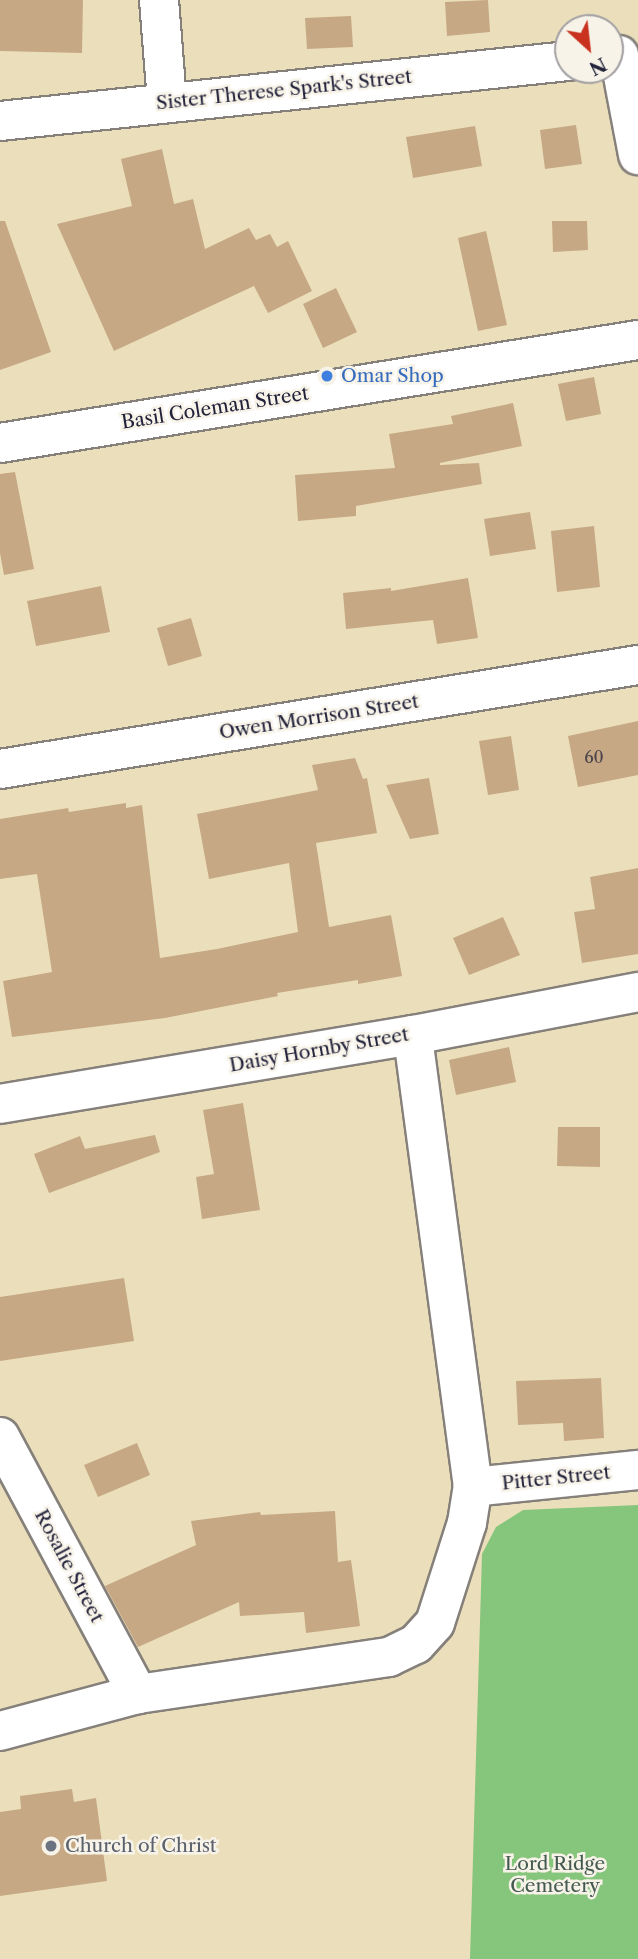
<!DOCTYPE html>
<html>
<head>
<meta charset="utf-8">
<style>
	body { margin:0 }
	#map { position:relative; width:638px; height:1959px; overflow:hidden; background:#ebdfbb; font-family:"Libre Caslon Text",serif }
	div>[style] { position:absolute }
	.green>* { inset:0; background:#86c57c }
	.building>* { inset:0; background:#c6a884 }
	.roads { filter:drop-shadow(2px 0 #86807b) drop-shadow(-2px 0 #86807b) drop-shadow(0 2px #86807b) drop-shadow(0 -2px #86807b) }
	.minor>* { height:38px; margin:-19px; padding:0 19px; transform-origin:19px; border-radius:19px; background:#fff }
	.dots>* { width:19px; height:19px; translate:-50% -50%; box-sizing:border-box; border:4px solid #f7f3e8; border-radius:50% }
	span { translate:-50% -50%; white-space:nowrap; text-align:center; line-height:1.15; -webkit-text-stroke:5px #f7f3e8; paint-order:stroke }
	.number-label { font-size:16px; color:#4b444d }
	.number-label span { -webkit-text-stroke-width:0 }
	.street-label { font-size:19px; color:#22223b }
	.shop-label { font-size:19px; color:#366cbe }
	.left { translate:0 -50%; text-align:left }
	.worship-label { font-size:19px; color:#5b616d }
	.park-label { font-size:19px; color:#455b52 }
	.north { position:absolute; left:554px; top:14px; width:70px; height:70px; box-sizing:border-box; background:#f7f3e8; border:2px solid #a29fa3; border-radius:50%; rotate:153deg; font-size:19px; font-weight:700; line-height:28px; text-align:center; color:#22223b }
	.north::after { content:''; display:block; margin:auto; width:24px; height:32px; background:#c8321e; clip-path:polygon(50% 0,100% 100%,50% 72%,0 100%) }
</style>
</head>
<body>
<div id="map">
	<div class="green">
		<div style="clip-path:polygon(638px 1505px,638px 1959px,470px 1959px,482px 1554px,496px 1527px,523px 1510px)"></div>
	</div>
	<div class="building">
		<div style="clip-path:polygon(0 0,83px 0,82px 53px,0 51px)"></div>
		<div style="clip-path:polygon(488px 0,490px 32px,447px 36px,445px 2px)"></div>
		<div style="clip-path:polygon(351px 16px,353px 47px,307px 49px,305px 18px)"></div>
		<div style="clip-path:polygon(576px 125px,582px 164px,545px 169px,540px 130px)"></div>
		<div style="clip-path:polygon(475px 126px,482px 166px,413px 178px,406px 137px)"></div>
		<div style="clip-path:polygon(162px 149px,174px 204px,193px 199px,205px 249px,249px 228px,256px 240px,270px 234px,277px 247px,288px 241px,312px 291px,268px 313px,254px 286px,114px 351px,57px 224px,132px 206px,121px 159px)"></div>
		<div style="clip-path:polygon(0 221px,5px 221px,51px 352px,0 370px)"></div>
		<div style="clip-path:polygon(552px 221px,587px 221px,588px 250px,553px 252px)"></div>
		<div style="clip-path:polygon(486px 231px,507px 325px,478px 331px,458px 238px)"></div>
		<div style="clip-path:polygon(336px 288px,357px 332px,323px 348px,303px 304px)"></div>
		<div style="clip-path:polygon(594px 377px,601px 414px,566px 421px,558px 384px)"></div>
		<div style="clip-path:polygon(513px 403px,522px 446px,440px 463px,440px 465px,479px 463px,482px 484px,356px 506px,356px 516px,298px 521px,295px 475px,395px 468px,389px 434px,453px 424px,451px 416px)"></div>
		<div style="clip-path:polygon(15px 472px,34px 569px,4px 575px,0 553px,0 474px)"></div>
		<div style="clip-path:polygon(530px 512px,536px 549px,490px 556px,484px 519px)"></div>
		<div style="clip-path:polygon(594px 526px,600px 587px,557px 592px,551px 531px)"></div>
		<div style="clip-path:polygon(468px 578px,478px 638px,437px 644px,433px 620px,346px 629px,343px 593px,391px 588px,391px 591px)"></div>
		<div style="clip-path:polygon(101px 586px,110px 632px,36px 646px,27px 601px)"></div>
		<div style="clip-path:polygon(191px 618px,202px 656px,168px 666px,157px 628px)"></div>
		<div style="clip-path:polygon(638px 721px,638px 775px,578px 787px,568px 736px)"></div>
		<div style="clip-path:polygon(511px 736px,519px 790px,488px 795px,479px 741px)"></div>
		<div style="clip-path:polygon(355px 758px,363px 779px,367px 778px,377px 833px,316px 843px,329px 927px,391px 915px,402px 976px,358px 984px,358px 980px,277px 993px,278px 996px,165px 1018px,12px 1037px,3px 981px,52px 972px,37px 874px,0 879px,0 819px,68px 808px,69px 812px,126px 803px,126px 808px,142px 805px,160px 958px,217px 949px,298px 932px,289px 863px,209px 879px,197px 814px,318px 790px,312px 765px)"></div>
		<div style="clip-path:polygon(429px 778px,439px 834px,410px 839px,386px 785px)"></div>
		<div style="clip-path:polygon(638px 868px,638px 954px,582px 963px,574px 912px,595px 909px,590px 877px)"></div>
		<div style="clip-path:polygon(503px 917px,520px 955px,469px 975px,453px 938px)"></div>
		<div style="clip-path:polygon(509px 1047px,516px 1082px,456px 1095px,449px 1060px)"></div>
		<div style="clip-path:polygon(243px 1103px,260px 1210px,202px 1219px,196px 1177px,214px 1174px,203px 1110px)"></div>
		<div style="clip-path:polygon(558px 1127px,600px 1127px,600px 1167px,557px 1166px)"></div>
		<div style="clip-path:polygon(155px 1135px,160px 1152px,49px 1193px,34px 1154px,80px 1136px,85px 1149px)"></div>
		<div style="clip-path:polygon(124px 1278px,134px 1341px,0 1361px,0 1297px)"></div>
		<div style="clip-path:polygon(601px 1378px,604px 1438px,564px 1441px,563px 1423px,518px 1425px,516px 1381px)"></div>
		<div style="clip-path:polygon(137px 1443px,150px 1475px,98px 1497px,84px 1465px)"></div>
		<div style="clip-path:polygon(335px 1511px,338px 1562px,351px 1560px,360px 1626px,306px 1633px,304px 1612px,240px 1616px,239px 1602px,138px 1647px,105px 1586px,196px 1545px,191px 1521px,260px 1512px,261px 1515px)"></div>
		<div style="clip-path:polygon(72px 1789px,74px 1802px,96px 1798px,107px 1881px,0 1896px,0 1812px,21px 1809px,20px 1796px)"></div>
	</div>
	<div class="roads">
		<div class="minor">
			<div style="left:159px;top:0;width:101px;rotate:85.5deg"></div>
			<div style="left:619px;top:55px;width:102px;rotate:79.2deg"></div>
			<div style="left:0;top:121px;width:571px;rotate:-6.03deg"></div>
			<div style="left:0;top:443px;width:646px;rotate:-9.17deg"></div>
			<div style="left:0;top:769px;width:646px;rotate:-9.26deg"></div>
			<div style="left:0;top:1104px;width:419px;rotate:-9.5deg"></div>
			<div style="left:413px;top:1035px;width:229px;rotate:-10.8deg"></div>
			<div style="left:0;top:1437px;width:292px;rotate:61.8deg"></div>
			<div style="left:473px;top:1487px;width:166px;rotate:-5.9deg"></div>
			<div style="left:0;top:1731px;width:143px;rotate:-15deg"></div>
			<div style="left:138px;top:1694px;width:254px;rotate:-8.4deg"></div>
			<div style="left:389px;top:1657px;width:30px;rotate:-26deg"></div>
			<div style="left:416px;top:1644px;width:28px;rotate:-48deg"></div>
			<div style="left:435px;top:1623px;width:105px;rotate:-72.3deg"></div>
			<div style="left:467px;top:1523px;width:36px;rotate:-81deg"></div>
			<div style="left:473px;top:1487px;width:456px;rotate:-97.6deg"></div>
		</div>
	</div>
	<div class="dots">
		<div style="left:327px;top:376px;background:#3f7fe0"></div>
		<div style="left:51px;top:1846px;background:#6b7280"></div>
	</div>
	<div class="number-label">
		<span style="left:594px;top:757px">60</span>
	</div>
	<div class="street-label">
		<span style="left:284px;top:90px;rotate:-6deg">Sister Therese Spark's Street</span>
		<span style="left:215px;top:408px;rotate:-9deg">Basil Coleman Street</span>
		<span style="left:319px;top:717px;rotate:-9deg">Owen Morrison Street</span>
		<span style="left:319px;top:1050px;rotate:-10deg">Daisy Hornby Street</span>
		<span style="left:556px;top:1478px;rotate:-6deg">Pitter Street</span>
		<span style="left:69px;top:1566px;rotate:62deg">Rosalie Street</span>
	</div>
	<div class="shop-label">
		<span class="left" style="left:341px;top:376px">Omar Shop</span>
	</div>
	<div class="worship-label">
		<span class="left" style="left:65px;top:1846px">Church of Christ</span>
	</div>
	<div class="park-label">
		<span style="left:555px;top:1875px">Lord Ridge<br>Cemetery</span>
	</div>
	<div class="north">N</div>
</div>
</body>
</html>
